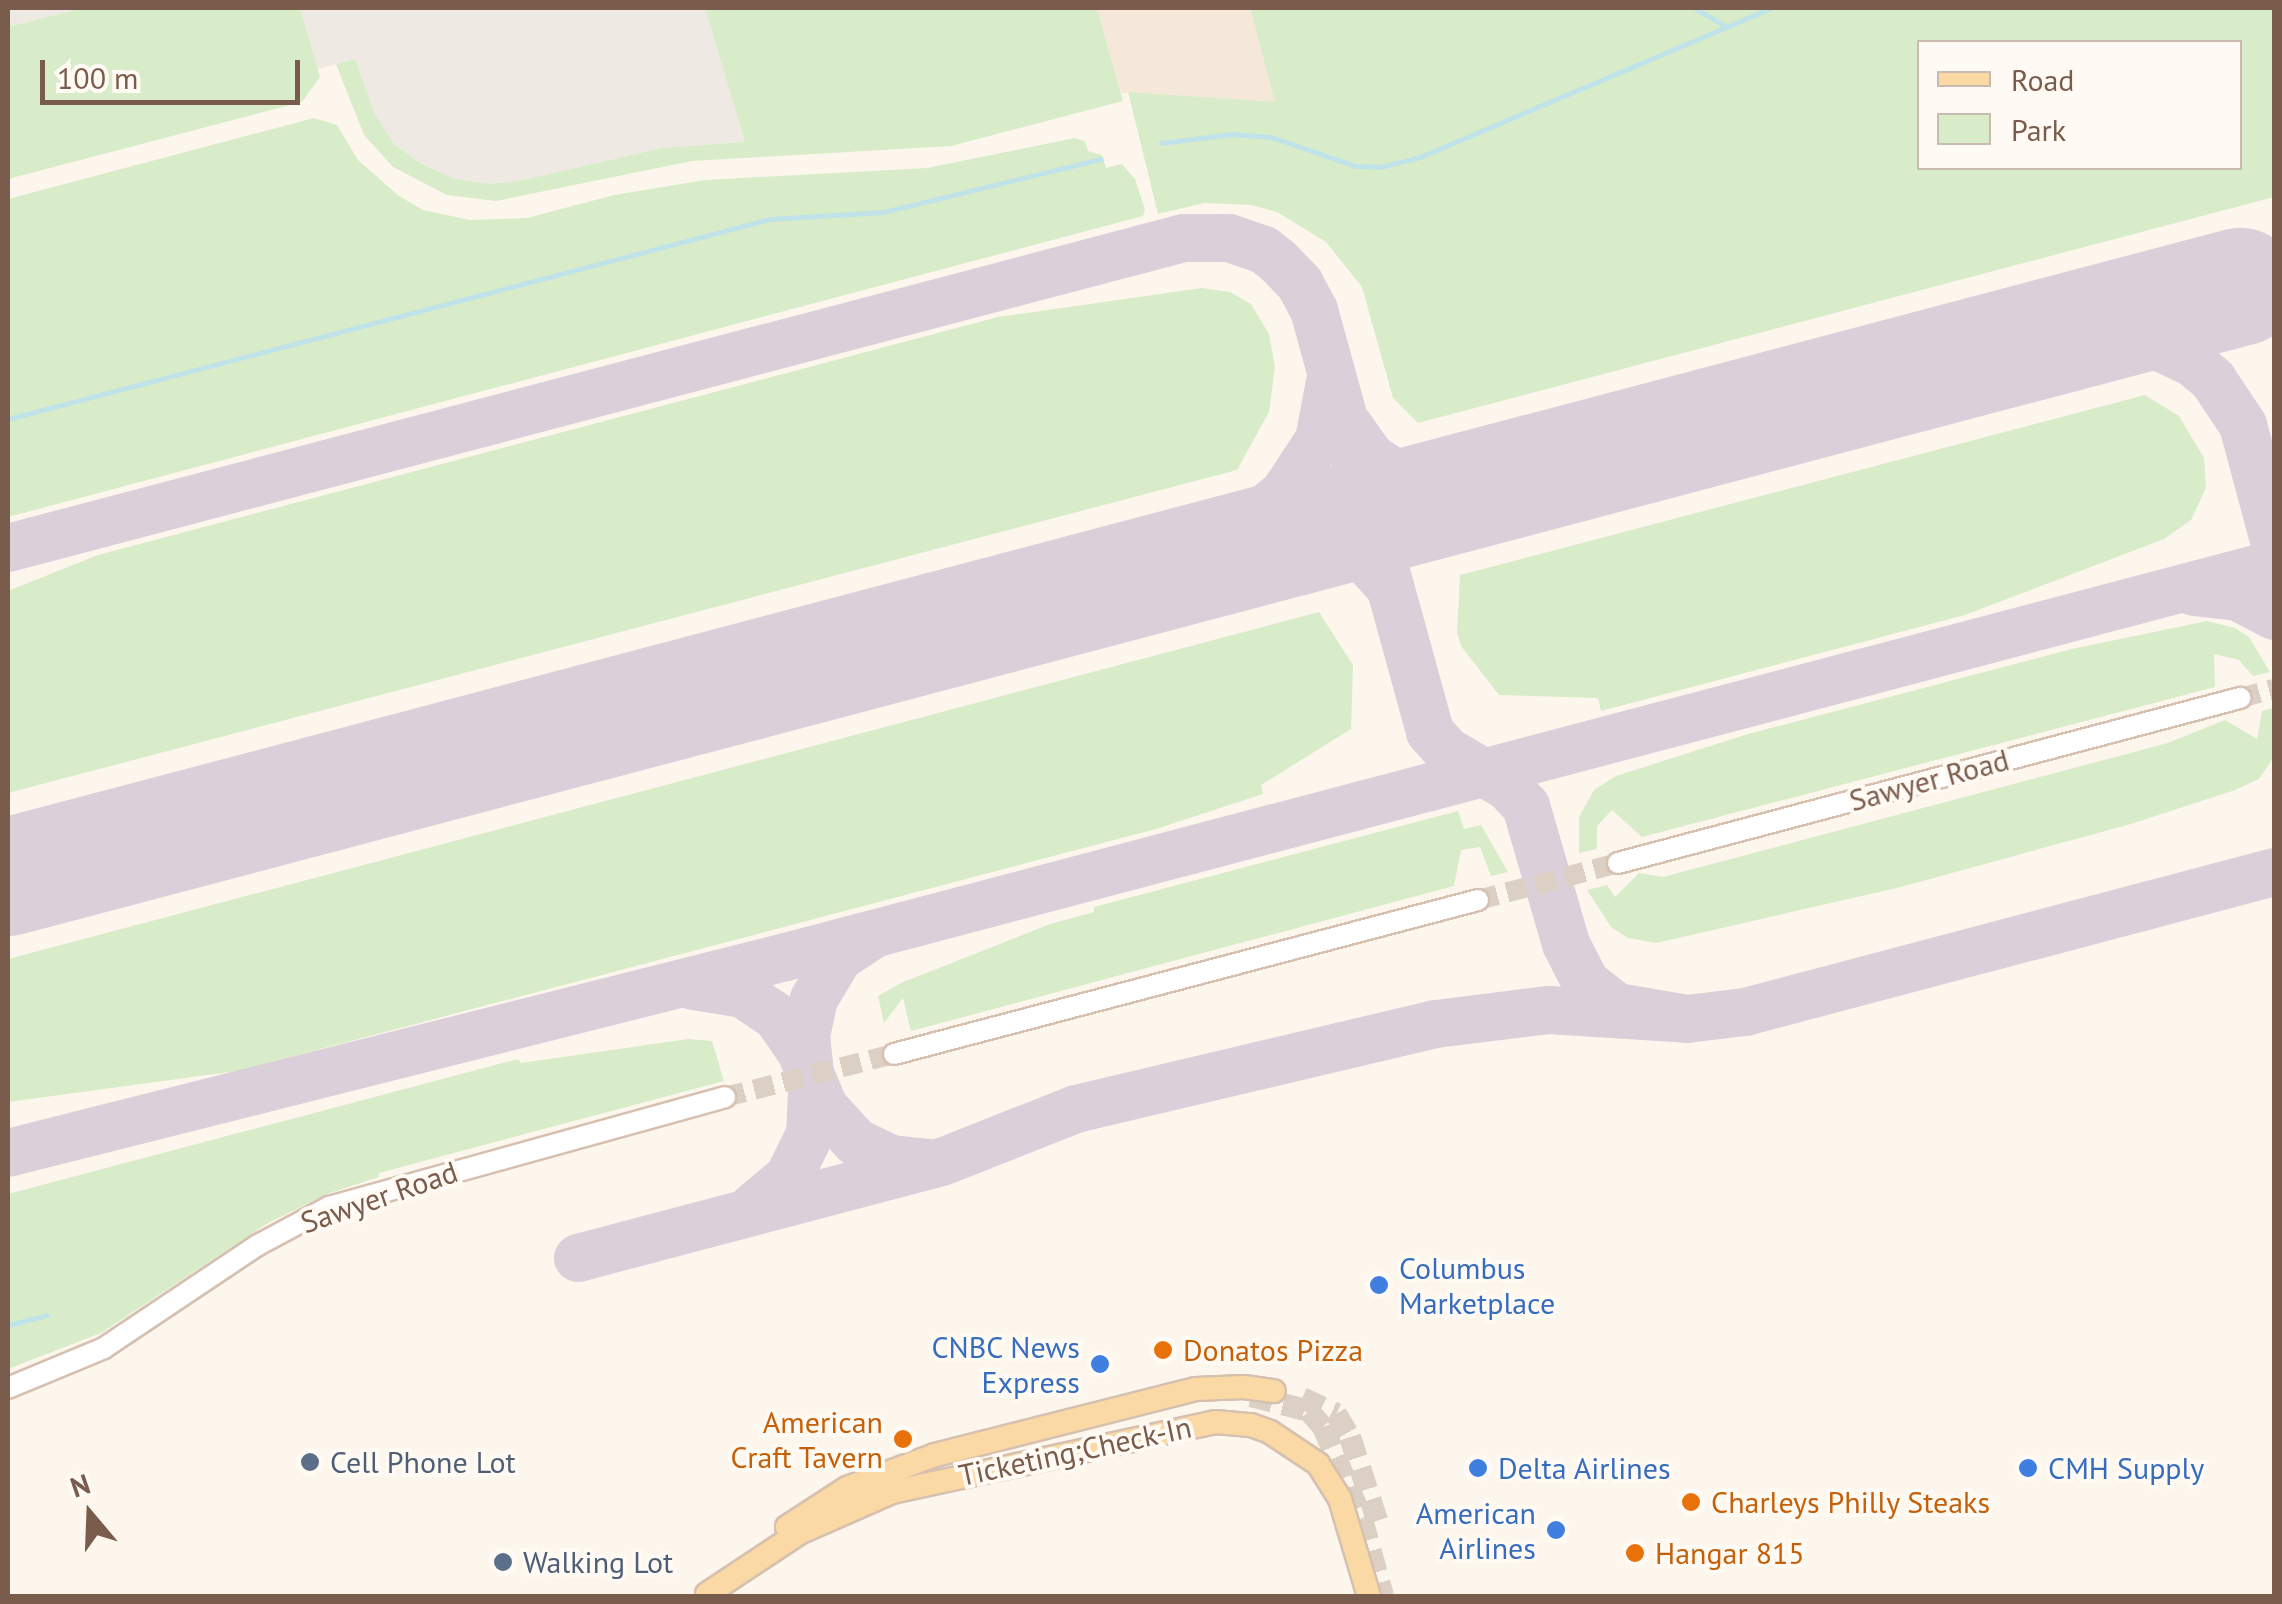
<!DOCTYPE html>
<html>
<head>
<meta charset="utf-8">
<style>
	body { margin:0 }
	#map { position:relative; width:2282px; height:1604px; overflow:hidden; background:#fdf6ec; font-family:"PT Sans",sans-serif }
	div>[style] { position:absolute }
	.residential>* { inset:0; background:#f5e8da }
	.industrial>* { inset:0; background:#efe9e4 }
	.green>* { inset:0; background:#d8ecc9 }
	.stream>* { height:5px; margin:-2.5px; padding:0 2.5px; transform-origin:2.5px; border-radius:2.5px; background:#bfe3e8 }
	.taxiway>* { height:48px; margin:-24px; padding:0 24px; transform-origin:24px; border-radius:24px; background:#dbcfda }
	.runway>* { height:118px; margin:-59px; padding:0 59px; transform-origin:59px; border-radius:59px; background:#dbcfda }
	.secondary-tunnel>* { height:20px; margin-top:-10px; transform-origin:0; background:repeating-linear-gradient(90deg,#dcd0c4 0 20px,transparent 0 30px) }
	.primary-tunnel>* { height:22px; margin-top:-11px; transform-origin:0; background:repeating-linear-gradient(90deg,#dcd0c4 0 22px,transparent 0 33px) }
	.roads { filter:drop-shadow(2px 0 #d6c0b0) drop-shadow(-2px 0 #d6c0b0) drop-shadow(0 2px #d6c0b0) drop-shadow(0 -2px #d6c0b0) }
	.secondary>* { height:20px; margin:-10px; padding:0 10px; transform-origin:10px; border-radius:10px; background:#fff }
	.primary>* { height:22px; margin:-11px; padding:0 11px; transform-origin:11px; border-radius:11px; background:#fbd9a5 }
	.dots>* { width:28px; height:28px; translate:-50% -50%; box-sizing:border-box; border:5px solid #fffaf3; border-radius:50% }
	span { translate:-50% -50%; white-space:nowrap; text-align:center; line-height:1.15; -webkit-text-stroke:8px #fffaf3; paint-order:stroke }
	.street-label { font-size:30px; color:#7a5c4d }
	.shop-label { font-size:30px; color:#366cbe }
	.left { translate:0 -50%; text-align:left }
	.right { translate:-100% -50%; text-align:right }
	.food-label { font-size:30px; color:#c56008 }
	.service-label { font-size:30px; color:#4e5e75 }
	.frame { position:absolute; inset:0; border:10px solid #7a5c4d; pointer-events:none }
	.legend { position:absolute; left:1917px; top:40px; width:325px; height:130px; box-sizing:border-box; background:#fffaf3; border:2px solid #cabbb1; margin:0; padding:12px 18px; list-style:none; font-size:30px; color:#7a5c4d }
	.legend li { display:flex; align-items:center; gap:20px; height:50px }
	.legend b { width:50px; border:2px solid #cabbb1 }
	.north { position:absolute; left:40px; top:1464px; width:100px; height:100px; -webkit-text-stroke:8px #fffaf3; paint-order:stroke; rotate:341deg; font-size:28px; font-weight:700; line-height:40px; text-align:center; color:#7a5c4d }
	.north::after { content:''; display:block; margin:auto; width:35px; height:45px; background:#7a5c4d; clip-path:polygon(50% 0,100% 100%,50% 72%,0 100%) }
	.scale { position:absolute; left:40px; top:60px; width:260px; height:45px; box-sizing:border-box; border:5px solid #7a5c4d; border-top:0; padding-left:12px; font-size:30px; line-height:35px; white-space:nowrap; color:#7a5c4d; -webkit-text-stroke:8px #fffaf3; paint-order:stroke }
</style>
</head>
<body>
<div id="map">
	<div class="residential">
		<div style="clip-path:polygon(1097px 8px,1250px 8px,1276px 103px,1121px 93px)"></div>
	</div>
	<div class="industrial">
		<div style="clip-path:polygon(8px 8px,82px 8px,10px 26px)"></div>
		<div style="clip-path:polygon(300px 8px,705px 8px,746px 142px,662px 148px,523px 180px,491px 184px,452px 178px,420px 163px,394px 144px,375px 114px,355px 59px,317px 69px)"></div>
	</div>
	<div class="green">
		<div style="clip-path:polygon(82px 8px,300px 8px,320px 77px,302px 102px,8px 179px,8px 15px,11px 26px)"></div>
		<div style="clip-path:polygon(705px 8px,1097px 8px,1123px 101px,951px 146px,692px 161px,496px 201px,447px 195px,393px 167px,364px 135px,336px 64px,355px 59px,375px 114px,394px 144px,420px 163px,452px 178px,491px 184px,523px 180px,662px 148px,745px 142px)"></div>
		<div style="clip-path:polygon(evenodd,1250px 8px,2274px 8px,2274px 197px,1418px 423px,1393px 398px,1362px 287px,1326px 242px,1277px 212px,1251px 205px,1204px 203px,1158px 214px,1128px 92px,1275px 102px,1250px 8px,1920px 42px,2240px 42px,2240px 168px,1920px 168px,1920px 42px)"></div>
		<div style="clip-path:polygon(314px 118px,337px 125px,358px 160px,399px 196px,423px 210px,470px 220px,527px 218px,614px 195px,705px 180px,927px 168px,1075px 138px,1085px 141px,1088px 151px,1102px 155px,1106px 168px,1122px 164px,1135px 179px,1145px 210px,1143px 216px,8px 517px,8px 199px)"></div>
		<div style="clip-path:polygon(1202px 288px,1230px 292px,1251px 304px,1269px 334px,1275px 367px,1269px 412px,1237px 470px,8px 793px,8px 591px,98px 555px,998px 317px)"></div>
		<div style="clip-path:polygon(2145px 395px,2179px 416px,2204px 458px,2206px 488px,2191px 520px,2164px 539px,1965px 615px,1601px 711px,1598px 698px,1499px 695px,1461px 646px,1457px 632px,1460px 575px)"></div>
		<div style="clip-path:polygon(1319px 612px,1353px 665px,1351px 729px,1261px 785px,1263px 794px,1156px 829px,237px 1071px,8px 1102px,8px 959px)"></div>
		<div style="clip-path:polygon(2207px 621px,2235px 628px,2249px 637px,2270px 672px,2253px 676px,2239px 660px,2214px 654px,2215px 687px,1642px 837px,1612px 810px,1597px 826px,1597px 849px,1579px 853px,1579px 817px,1594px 790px,1616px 776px,1748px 734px,2072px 649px)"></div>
		<div style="clip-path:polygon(2274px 708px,2274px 757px,2259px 779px,2235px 790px,2131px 824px,1901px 887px,1656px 943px,1628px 938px,1611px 927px,1587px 890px,1607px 885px,1615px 897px,1639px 873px,1663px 877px,2168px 743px,2225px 720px,2257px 739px,2262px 711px)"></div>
		<div style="clip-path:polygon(1458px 811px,1464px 829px,1481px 825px,1508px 872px,1491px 876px,1480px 847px,1461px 850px,1454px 886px,911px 1031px,903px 998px,884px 1023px,878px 996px,901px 983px,1050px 924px,1094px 912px,1094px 907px)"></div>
		<div style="clip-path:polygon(688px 1039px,712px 1041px,724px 1081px,379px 1173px,379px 1177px,327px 1194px,268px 1223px,101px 1333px,8px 1369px,8px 1194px,518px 1059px,521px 1063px)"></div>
	</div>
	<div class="stream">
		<div style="left:1695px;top:8px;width:37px;rotate:31deg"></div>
		<div style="left:1161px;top:143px;width:71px;rotate:-7.3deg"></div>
		<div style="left:1231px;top:134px;width:40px;rotate:4.3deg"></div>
		<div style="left:1271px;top:137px;width:89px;rotate:19deg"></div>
		<div style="left:1355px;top:166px;width:25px;rotate:2deg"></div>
		<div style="left:1380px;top:167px;width:41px;rotate:-14deg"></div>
		<div style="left:1420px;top:157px;width:381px;rotate:-23deg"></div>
		<div style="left:8px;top:419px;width:788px;rotate:-14.71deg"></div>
		<div style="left:770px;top:219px;width:113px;rotate:-3.5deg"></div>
		<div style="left:883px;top:212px;width:224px;rotate:-13.7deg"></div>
		<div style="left:8px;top:1325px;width:40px;rotate:-14.4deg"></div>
	</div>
	<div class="taxiway">
		<div style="left:2062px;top:334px;width:46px;rotate:1.2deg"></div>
		<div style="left:2108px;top:335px;width:46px;rotate:11.3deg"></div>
		<div style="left:2153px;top:344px;width:44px;rotate:25.4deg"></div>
		<div style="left:2193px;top:363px;width:26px;rotate:40deg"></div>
		<div style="left:2213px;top:380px;width:54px;rotate:56.3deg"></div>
		<div style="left:2243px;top:425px;width:120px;rotate:75deg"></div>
		<div style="left:1349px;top:426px;width:38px;rotate:55deg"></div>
		<div style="left:1371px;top:457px;width:41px;rotate:34.1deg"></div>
		<div style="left:1405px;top:480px;width:33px;rotate:18deg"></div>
		<div style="left:1436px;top:490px;width:39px;rotate:-1deg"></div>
		<div style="left:1290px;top:538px;width:33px;rotate:-3deg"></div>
		<div style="left:1323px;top:536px;width:30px;rotate:17deg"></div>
		<div style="left:1352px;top:545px;width:52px;rotate:48.1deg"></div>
		<div style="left:8px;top:548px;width:1216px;rotate:-14.77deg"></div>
		<div style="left:1184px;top:238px;width:45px"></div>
		<div style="left:1229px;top:238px;width:37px;rotate:19deg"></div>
		<div style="left:1264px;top:250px;width:18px;rotate:38deg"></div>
		<div style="left:1278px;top:261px;width:32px;rotate:46deg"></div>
		<div style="left:1300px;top:284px;width:30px;rotate:62deg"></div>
		<div style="left:1314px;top:310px;width:438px;rotate:74.6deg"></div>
		<div style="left:1430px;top:732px;width:25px;rotate:48deg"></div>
		<div style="left:1447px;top:751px;width:71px;rotate:30.5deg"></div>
		<div style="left:1508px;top:787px;width:26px;rotate:47deg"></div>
		<div style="left:1526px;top:806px;width:144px;rotate:73.8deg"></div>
		<div style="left:1566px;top:944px;width:44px;rotate:62.9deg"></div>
		<div style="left:1586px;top:983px;width:39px;rotate:38deg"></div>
		<div style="left:1617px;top:1007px;width:71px;rotate:9.7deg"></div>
		<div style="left:1162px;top:572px;width:80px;rotate:-27.5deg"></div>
		<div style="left:1233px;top:535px;width:66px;rotate:-39.5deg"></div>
		<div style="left:1284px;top:493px;width:64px;rotate:-56.6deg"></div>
		<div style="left:1319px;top:440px;width:59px;rotate:-79.3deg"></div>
		<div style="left:2194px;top:592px;width:44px;rotate:6.5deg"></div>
		<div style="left:2238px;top:597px;width:41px;rotate:27.8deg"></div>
		<div style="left:8px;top:876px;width:4px"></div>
		<div style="left:694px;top:986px;width:50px;rotate:9.3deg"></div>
		<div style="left:743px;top:994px;width:41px;rotate:34.1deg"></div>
		<div style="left:777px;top:1017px;width:42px;rotate:55.6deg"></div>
		<div style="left:801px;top:1052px;width:60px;rotate:67.3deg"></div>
		<div style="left:824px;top:1107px;width:47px;rotate:47.6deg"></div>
		<div style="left:856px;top:1142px;width:39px;rotate:26deg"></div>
		<div style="left:891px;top:1159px;width:37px;rotate:6deg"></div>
		<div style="left:8px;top:1153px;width:802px;rotate:-14.14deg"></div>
		<div style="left:786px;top:957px;width:1539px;rotate:-14.79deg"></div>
		<div style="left:752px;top:1208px;width:48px;rotate:-40deg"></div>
		<div style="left:789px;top:1177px;width:48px;rotate:-64deg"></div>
		<div style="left:810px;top:1134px;width:43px;rotate:-87.3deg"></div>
		<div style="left:812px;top:1091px;width:55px;rotate:-96.2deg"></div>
		<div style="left:806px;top:1036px;width:38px;rotate:-78deg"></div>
		<div style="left:814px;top:999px;width:49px;rotate:-59.2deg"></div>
		<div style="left:839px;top:957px;width:35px;rotate:-33deg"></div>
		<div style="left:578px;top:1258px;width:376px;rotate:-14.8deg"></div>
		<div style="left:942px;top:1162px;width:144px;rotate:-21.6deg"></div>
		<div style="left:1076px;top:1109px;width:370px;rotate:-13.3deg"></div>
		<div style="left:1436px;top:1024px;width:114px;rotate:-7.1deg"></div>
		<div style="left:1549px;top:1010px;width:138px;rotate:3.7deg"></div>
		<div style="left:1687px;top:1019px;width:58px;rotate:-6.9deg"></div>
		<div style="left:1745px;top:1012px;width:547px;rotate:-14.82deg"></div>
	</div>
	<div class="runway">
		<div style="left:8px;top:877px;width:2309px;rotate:-14.81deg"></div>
	</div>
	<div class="secondary-tunnel">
		<div style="left:2240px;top:698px;width:35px;rotate:-15deg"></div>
		<div style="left:1478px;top:900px;width:145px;rotate:-14.8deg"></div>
		<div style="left:725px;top:1097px;width:174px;rotate:-14.3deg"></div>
	</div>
	<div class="primary-tunnel">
		<div style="left:1251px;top:1396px;width:60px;rotate:14.5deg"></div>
		<div style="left:1309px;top:1411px;width:21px;rotate:49deg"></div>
		<div style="left:1323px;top:1427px;width:100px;rotate:67deg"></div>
		<div style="left:1362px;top:1519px;width:80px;rotate:74.7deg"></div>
		<div style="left:1302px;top:1398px;width:38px;rotate:25deg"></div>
		<div style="left:1336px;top:1414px;width:27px;rotate:59deg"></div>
		<div style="left:1350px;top:1437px;width:94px;rotate:72deg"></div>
	</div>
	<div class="roads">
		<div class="secondary">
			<div style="left:1618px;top:863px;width:644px;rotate:-14.86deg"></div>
			<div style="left:894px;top:1054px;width:604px;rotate:-14.77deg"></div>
			<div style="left:8px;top:1388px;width:104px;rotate:-22.6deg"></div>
			<div style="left:104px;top:1348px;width:185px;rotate:-33.8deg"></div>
			<div style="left:258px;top:1245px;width:81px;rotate:-28.2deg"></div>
			<div style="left:329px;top:1207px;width:411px;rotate:-15.5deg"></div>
		</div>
		<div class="primary">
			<div style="left:787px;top:1527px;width:72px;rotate:-33deg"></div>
			<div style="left:847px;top:1488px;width:94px;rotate:-20.6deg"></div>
			<div style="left:935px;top:1455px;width:269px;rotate:-14.2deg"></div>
			<div style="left:1196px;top:1389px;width:48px;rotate:-2.4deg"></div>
			<div style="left:1244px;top:1387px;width:30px;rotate:8deg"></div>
			<div style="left:707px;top:1594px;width:110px;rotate:-33.5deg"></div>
			<div style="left:799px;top:1533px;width:102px;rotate:-23.8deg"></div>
			<div style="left:892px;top:1492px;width:330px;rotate:-12.2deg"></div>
			<div style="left:1215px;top:1422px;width:36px;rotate:5deg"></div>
			<div style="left:1251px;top:1425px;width:20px;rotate:20deg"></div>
			<div style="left:1270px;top:1432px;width:58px;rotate:33.7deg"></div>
			<div style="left:1318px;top:1464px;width:41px;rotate:57.8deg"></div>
			<div style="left:1340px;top:1499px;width:101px;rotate:73.4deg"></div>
		</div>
	</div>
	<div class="dots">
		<div style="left:1379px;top:1285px;background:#3f7fe0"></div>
		<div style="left:1163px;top:1350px;background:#e8710a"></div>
		<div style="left:1100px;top:1364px;background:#3f7fe0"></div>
		<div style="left:903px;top:1439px;background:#e8710a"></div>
		<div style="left:310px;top:1462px;background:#5c6f8a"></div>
		<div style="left:1478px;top:1468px;background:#3f7fe0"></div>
		<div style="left:2028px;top:1468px;background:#3f7fe0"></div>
		<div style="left:1691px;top:1502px;background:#e8710a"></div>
		<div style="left:1556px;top:1530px;background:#3f7fe0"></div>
		<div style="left:1635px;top:1553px;background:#e8710a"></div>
		<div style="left:503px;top:1562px;background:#5c6f8a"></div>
	</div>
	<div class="street-label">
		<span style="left:1929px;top:780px;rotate:-15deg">Sawyer Road</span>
		<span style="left:379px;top:1197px;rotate:-19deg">Sawyer Road</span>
		<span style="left:1075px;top:1451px;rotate:-12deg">Ticketing;Check-In</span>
	</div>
	<div class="shop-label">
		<span class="left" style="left:1399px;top:1285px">Columbus<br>Marketplace</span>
		<span class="right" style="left:1080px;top:1364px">CNBC News<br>Express</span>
		<span class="left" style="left:1498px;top:1468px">Delta Airlines</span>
		<span class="left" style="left:2048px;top:1468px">CMH Supply</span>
		<span class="right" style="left:1536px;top:1530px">American<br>Airlines</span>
	</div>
	<div class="food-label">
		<span class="left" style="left:1183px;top:1350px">Donatos Pizza</span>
		<span class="right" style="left:883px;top:1439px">American<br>Craft Tavern</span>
		<span class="left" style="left:1711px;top:1502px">Charleys Philly Steaks</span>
		<span class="left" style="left:1655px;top:1553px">Hangar 815</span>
	</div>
	<div class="service-label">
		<span class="left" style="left:330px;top:1462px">Cell Phone Lot</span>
		<span class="left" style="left:523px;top:1562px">Walking Lot</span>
	</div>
	<div class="frame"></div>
	<ul class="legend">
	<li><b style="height:12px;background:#fbd9a5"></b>Road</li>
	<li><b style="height:28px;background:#d8ecc9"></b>Park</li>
	</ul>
	<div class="north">N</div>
	<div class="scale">100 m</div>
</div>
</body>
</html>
